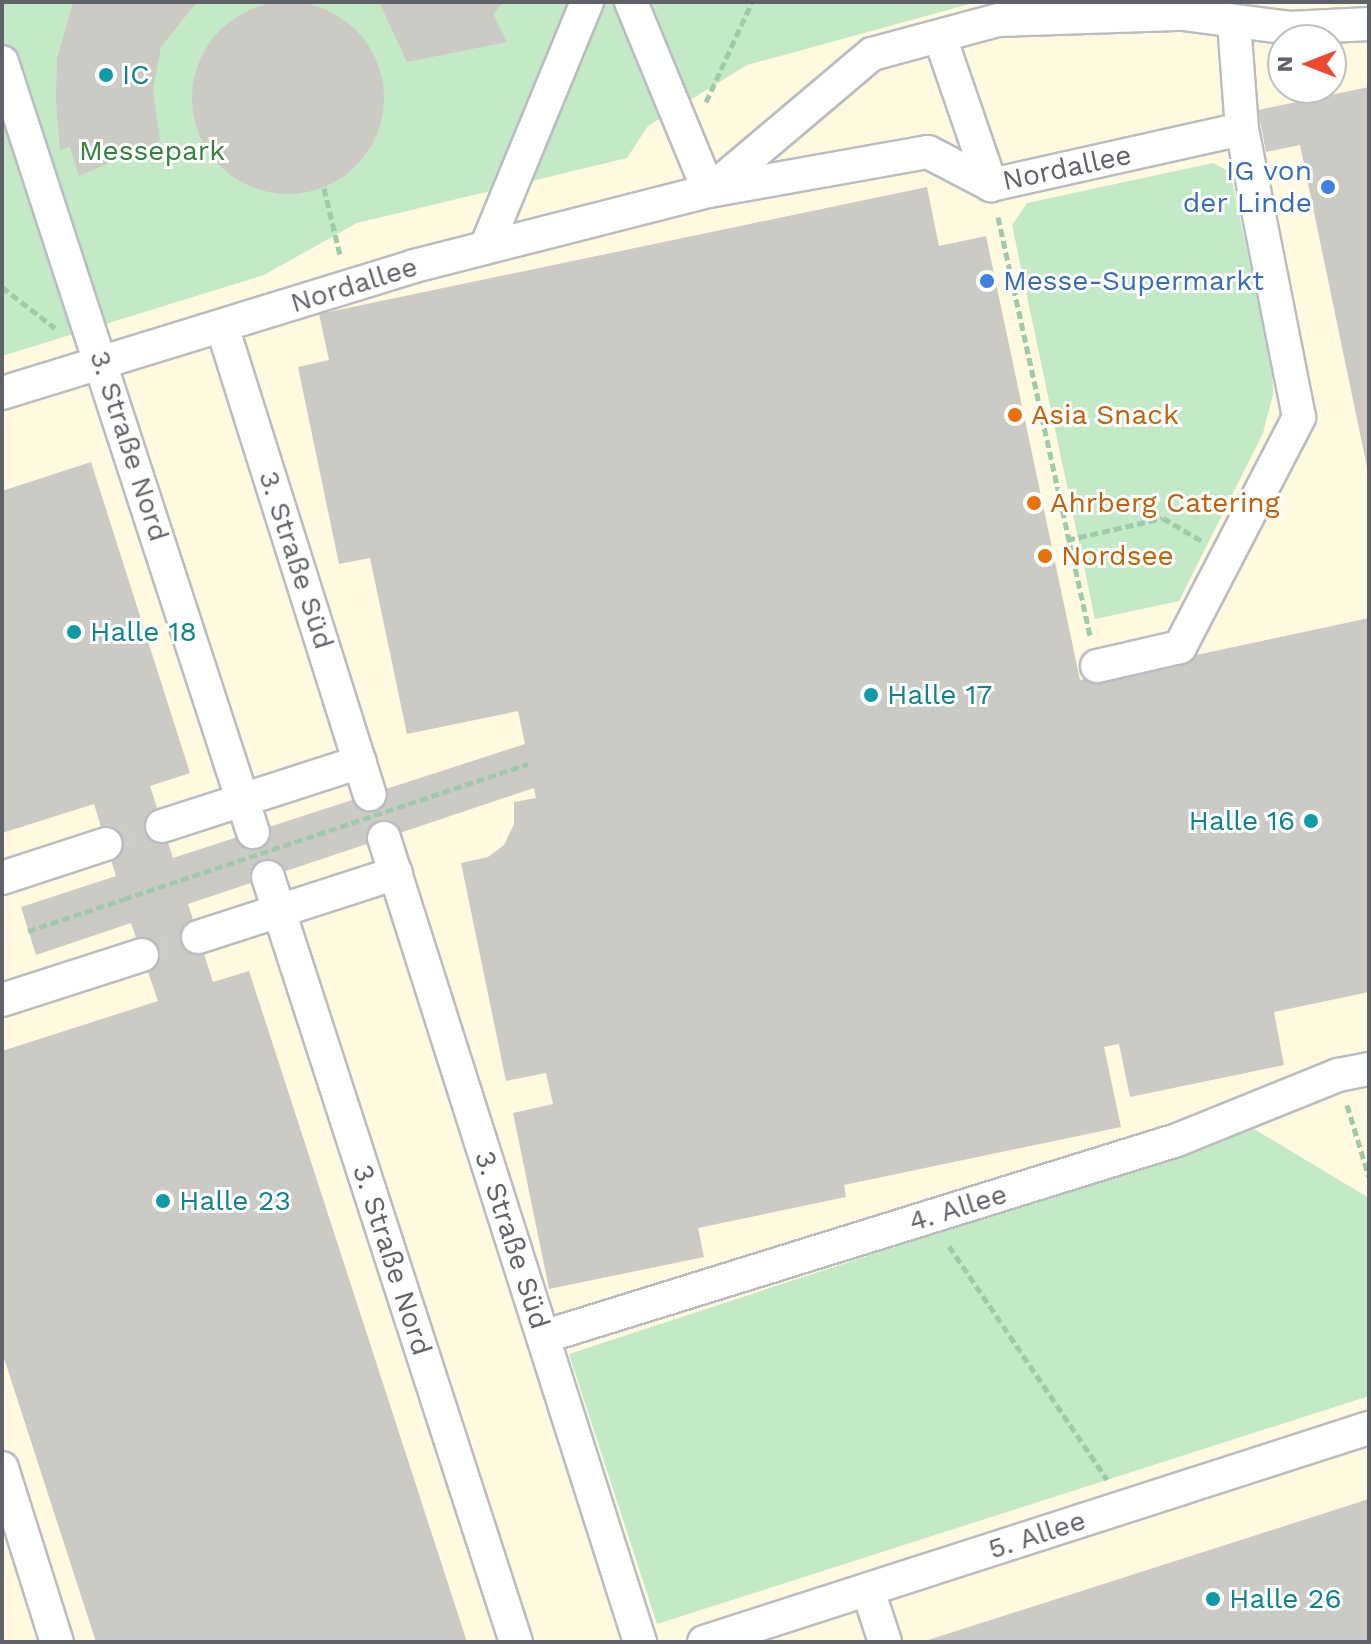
<!DOCTYPE html>
<html>
<head>
<meta charset="utf-8">
<style>
	body { margin:0 }
	#map { position:relative; width:1371px; height:1644px; overflow:hidden; background:#f1efe7; font-family:"Work Sans",sans-serif }
	div>[style] { position:absolute }
	.commercial>* { inset:0; background:#fff9df }
	.green>* { inset:0; background:#c4e9c6 }
	.building>* { inset:0; background:#cccac4 }
	.round { border-radius:50% }
	.minor-tunnel>* { height:32px; margin-top:-16px; transform-origin:0; background:repeating-linear-gradient(90deg,#ccccc7 0 32px,transparent 0 48px) }
	.path>* { height:5px; margin-top:-2.5px; transform-origin:0; background:repeating-linear-gradient(90deg,#9dcaac 0 8px,transparent 0 12px) }
	.roads { filter:drop-shadow(2px 0 #babcc1) drop-shadow(-2px 0 #babcc1) drop-shadow(0 2px #babcc1) drop-shadow(0 -2px #babcc1) }
	.minor>* { height:32px; margin:-16px; padding:0 16px; transform-origin:16px; border-radius:16px; background:#fff }
	.path-bridge>* { height:5px; margin-top:-2.5px; transform-origin:0; background:repeating-linear-gradient(90deg,#9dcaac 0 8px,transparent 0 12px) }
	.dots>* { width:22px; height:22px; translate:-50% -50%; box-sizing:border-box; border:4px solid #fff; border-radius:50% }
	span { translate:-50% -50%; white-space:nowrap; text-align:center; line-height:1.15; -webkit-text-stroke:6px #fff; paint-order:stroke }
	.culture-label { font-size:28px; color:#0d838f }
	.left { translate:0 -50%; text-align:left }
	.right { translate:-100% -50%; text-align:right }
	.park-label { font-size:28px; color:#32823a }
	.street-label { font-size:28px; color:#5f6268 }
	.shop-label { font-size:28px; color:#366cbe }
	.food-label { font-size:28px; color:#c56008 }
	.frame { position:absolute; inset:0; border:4px solid #5f6268; pointer-events:none }
	.north { position:absolute; left:1267px; top:24px; width:80px; height:80px; box-sizing:border-box; background:#fff; border:2px solid #bfc0c3; border-radius:50%; rotate:270deg; font-size:22px; font-weight:700; line-height:32px; text-align:center; color:#5f6268 }
	.north::after { content:''; display:block; margin:auto; width:28px; height:36px; background:#ed4931; clip-path:polygon(50% 0,100% 100%,50% 72%,0 100%) }
</style>
</head>
<body>
<div id="map">
	<div class="commercial">
		<div style="clip-path:polygon(evenodd,2px 2px,1369px 2px,1369px 1642px,2px 1642px,2px 2px,1283px 40px,1331px 40px,1331px 88px,1283px 88px,1283px 40px)"></div>
	</div>
	<div class="green">
		<div style="clip-path:polygon(2px 2px,977px 2px,747px 65px,648px 126px,627px 158px,357px 223px,264px 275px,2px 356px)"></div>
		<div style="clip-path:polygon(1213px 163px,1230px 172px,1272px 364px,1273px 394px,1263px 433px,1179px 601px,1095px 619px,1012px 225px,1027px 203px)"></div>
		<div style="clip-path:polygon(1254px 1129px,1369px 1198px,1369px 1396px,657px 1624px,569px 1354px)"></div>
	</div>
	<div class="building">
		<div class="round" style="left:192px;top:2px;width:192px;height:192px"></div>
		<div style="clip-path:polygon(73px 2px,197px 2px,161px 47px,153px 90px,160px 141px,79px 176px,70px 147px,60px 150px,56px 101px,57px 59px)"></div>
		<div style="clip-path:polygon(379px 2px,503px 2px,493px 14px,507px 42px,407px 62px)"></div>
		<div style="clip-path:polygon(1369px 87px,1369px 472px,1368px 472px,1300px 145px,1266px 152px,1258px 110px)"></div>
		<div style="clip-path:polygon(927px 187px,939px 246px,986px 236px,1080px 680px,1369px 618px,1369px 992px,1274px 1012px,1284px 1065px,1130px 1097px,1119px 1044px,1104px 1047px,1121px 1127px,844px 1185px,846px 1197px,698px 1228px,704px 1257px,549px 1289px,513px 1113px,553px 1104px,546px 1073px,506px 1081px,461px 863px,488px 857px,504px 845px,514px 824px,514px 802px,536px 798px,534px 788px,188px 904px,213px 982px,249px 971px,467px 1642px,96px 1642px,2px 1352px,2px 1051px,158px 1001px,131px 923px,36px 955px,21px 907px,116px 876px,94px 804px,2px 833px,2px 491px,91px 462px,190px 773px,150px 786px,173px 858px,525px 744px,518px 711px,407px 734px,370px 558px,339px 564px,298px 367px,329px 360px,319px 314px)"></div>
		<div style="clip-path:polygon(1369px 1499px,1369px 1642px,925px 1642px,925px 1641px)"></div>
	</div>
	<div class="minor-tunnel">
		<div style="left:370px;top:794px;width:46px;rotate:72.3deg"></div>
		<div style="left:253px;top:832px;width:47px;rotate:71.6deg"></div>
		<div style="left:106px;top:844px;width:59px;rotate:-17.8deg"></div>
		<div style="left:142px;top:955px;width:59px;rotate:-17.8deg"></div>
	</div>
	<div class="path">
		<div style="left:706px;top:102px;width:110px;rotate:-65.3deg"></div>
		<div style="left:324px;top:188px;width:69px;rotate:76.6deg"></div>
		<div style="left:998px;top:217px;width:430px;rotate:77.6deg"></div>
		<div style="left:2px;top:287px;width:67px;rotate:37.7deg"></div>
		<div style="left:1067px;top:540px;width:98px;rotate:-12.9deg"></div>
		<div style="left:1163px;top:518px;width:45px;rotate:30.5deg"></div>
		<div style="left:28px;top:931px;width:101px;rotate:-18.4deg"></div>
		<div style="left:1347px;top:1105px;width:75px;rotate:73deg"></div>
		<div style="left:949px;top:1246px;width:282px;rotate:55.9deg"></div>
	</div>
	<div class="roads">
		<div class="minor">
			<div style="left:631px;top:2px;width:204px;rotate:67.6deg"></div>
			<div style="left:940px;top:37px;width:157px;rotate:71deg"></div>
			<div style="left:2px;top:62px;width:810px;rotate:71.95deg"></div>
			<div style="left:712px;top:189px;width:209px;rotate:-40.2deg"></div>
			<div style="left:872px;top:54px;width:131px;rotate:-15.1deg"></div>
			<div style="left:998px;top:20px;width:185px;rotate:-1.9deg"></div>
			<div style="left:1183px;top:14px;width:107px;rotate:7.5deg"></div>
			<div style="left:1289px;top:28px;width:80px;rotate:-2.9deg"></div>
			<div style="left:486px;top:247px;width:265px;rotate:-67.6deg"></div>
			<div style="left:222px;top:326px;width:491px;rotate:72.5deg"></div>
			<div style="left:2px;top:393px;width:431px;rotate:-17.1deg"></div>
			<div style="left:414px;top:266px;width:304px;rotate:-14.3deg"></div>
			<div style="left:709px;top:191px;width:222px;rotate:-10.1deg"></div>
			<div style="left:928px;top:152px;width:71px;rotate:27.6deg"></div>
			<div style="left:991px;top:185px;width:257px;rotate:-12.6deg"></div>
			<div style="left:1097px;top:666px;width:85px;rotate:-12.9deg"></div>
			<div style="left:1180px;top:647px;width:259px;rotate:-62.6deg"></div>
			<div style="left:1299px;top:417px;width:294px;rotate:-101.2deg"></div>
			<div style="left:1242px;top:129px;width:106px;rotate:-94.3deg"></div>
			<div style="left:162px;top:826px;width:208px;rotate:-17.9deg"></div>
			<div style="left:384px;top:838px;width:844px;rotate:72.34deg"></div>
			<div style="left:268px;top:877px;width:804px;rotate:72.04deg"></div>
			<div style="left:2px;top:878px;width:109px;rotate:-18.1deg"></div>
			<div style="left:198px;top:937px;width:208px;rotate:-17.9deg"></div>
			<div style="left:2px;top:1000px;width:147px;rotate:-17.8deg"></div>
			<div style="left:543px;top:1337px;width:664px;rotate:-17.26deg"></div>
			<div style="left:1177px;top:1140px;width:174px;rotate:-22deg"></div>
			<div style="left:1338px;top:1075px;width:32px;rotate:-11deg"></div>
			<div style="left:2px;top:1468px;width:182px;rotate:72.5deg"></div>
			<div style="left:868px;top:1590px;width:55px;rotate:71.9deg"></div>
			<div style="left:704px;top:1642px;width:699px;rotate:-17.84deg"></div>
		</div>
	</div>
	<div class="path-bridge">
		<div style="left:124px;top:899px;width:426px;rotate:-18.5deg"></div>
	</div>
	<div class="dots">
		<div style="left:106px;top:75px;background:#0f9aa8"></div>
		<div style="left:1328px;top:187px;background:#3f7fe0"></div>
		<div style="left:987px;top:281px;background:#3f7fe0"></div>
		<div style="left:1015px;top:415px;background:#e8710a"></div>
		<div style="left:1034px;top:503px;background:#e8710a"></div>
		<div style="left:1045px;top:556px;background:#e8710a"></div>
		<div style="left:74px;top:632px;background:#0f9aa8"></div>
		<div style="left:871px;top:695px;background:#0f9aa8"></div>
		<div style="left:1311px;top:821px;background:#0f9aa8"></div>
		<div style="left:163px;top:1201px;background:#0f9aa8"></div>
		<div style="left:1213px;top:1599px;background:#0f9aa8"></div>
	</div>
	<div class="culture-label">
		<span class="left" style="left:122px;top:75px">IC</span>
		<span class="left" style="left:90px;top:632px">Halle 18</span>
		<span class="left" style="left:887px;top:695px">Halle 17</span>
		<span class="right" style="left:1295px;top:821px">Halle 16</span>
		<span class="left" style="left:179px;top:1201px">Halle 23</span>
		<span class="left" style="left:1229px;top:1599px">Halle 26</span>
	</div>
	<div class="park-label">
		<span style="left:152px;top:151px">Messepark</span>
	</div>
	<div class="street-label">
		<span style="left:1067px;top:168px;rotate:-12deg">Nordallee</span>
		<span style="left:354px;top:285px;rotate:-17deg">Nordallee</span>
		<span style="left:129px;top:446px;rotate:72deg">3. Straße Nord</span>
		<span style="left:296px;top:560px;rotate:72deg">3. Straße Süd</span>
		<span style="left:958px;top:1208px;rotate:-17deg">4. Allee</span>
		<span style="left:512px;top:1240px;rotate:72deg">3. Straße Süd</span>
		<span style="left:392px;top:1260px;rotate:72deg">3. Straße Nord</span>
		<span style="left:1037px;top:1535px;rotate:-18deg">5. Allee</span>
	</div>
	<div class="shop-label">
		<span class="right" style="left:1312px;top:187px">IG von<br>der Linde</span>
		<span class="left" style="left:1003px;top:281px">Messe-Supermarkt</span>
	</div>
	<div class="food-label">
		<span class="left" style="left:1031px;top:415px">Asia Snack</span>
		<span class="left" style="left:1050px;top:503px">Ahrberg Catering</span>
		<span class="left" style="left:1061px;top:556px">Nordsee</span>
	</div>
	<div class="frame"></div>
	<div class="north">N</div>
</div>
</body>
</html>
